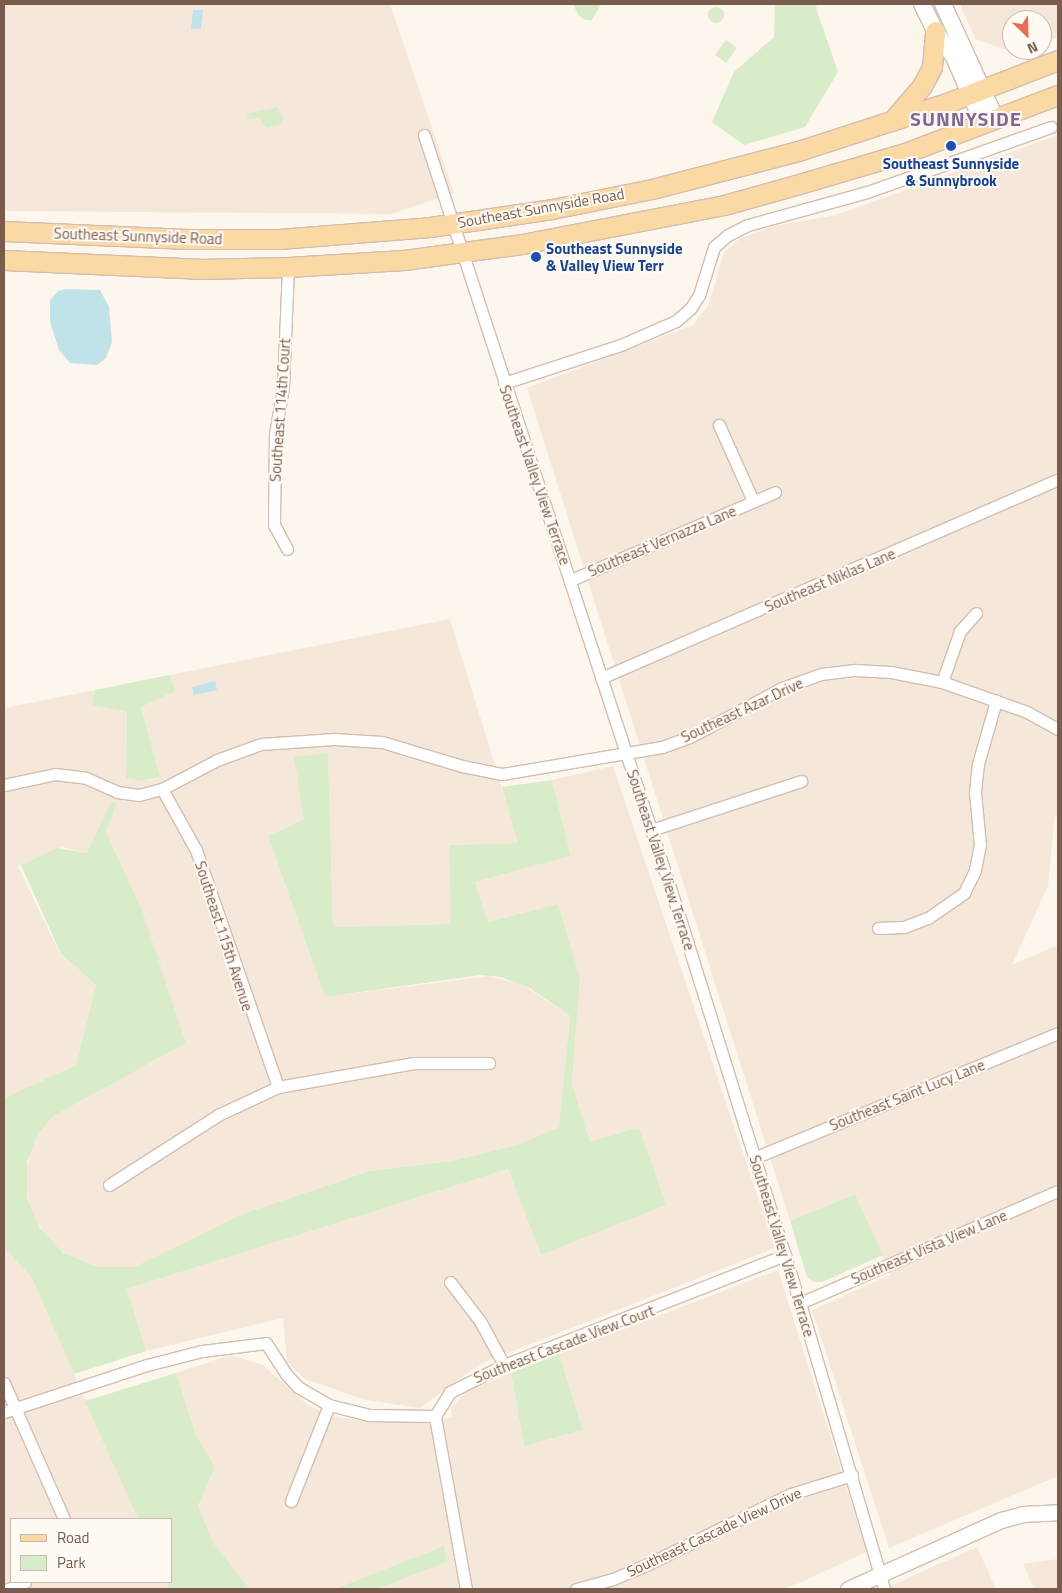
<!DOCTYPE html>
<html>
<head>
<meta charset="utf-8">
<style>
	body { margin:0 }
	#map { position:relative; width:1062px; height:1593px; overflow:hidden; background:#fdf6ec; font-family:"Titillium Web",sans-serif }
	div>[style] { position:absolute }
	.residential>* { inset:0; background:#f5e8da }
	.green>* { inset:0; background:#d8ecc9 }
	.round { border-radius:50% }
	.water>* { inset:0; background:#bfe3e8 }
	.roads { filter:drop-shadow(1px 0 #d1beb0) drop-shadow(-1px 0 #d1beb0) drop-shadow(0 1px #d1beb0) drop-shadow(0 -1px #d1beb0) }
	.minor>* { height:11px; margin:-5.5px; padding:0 5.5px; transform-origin:5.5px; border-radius:5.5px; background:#fff }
	.tertiary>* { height:15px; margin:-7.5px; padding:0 7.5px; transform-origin:7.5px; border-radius:7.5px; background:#fff }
	.secondary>* { height:16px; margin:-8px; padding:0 8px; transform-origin:8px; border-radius:8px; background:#fff }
	.primary>* { height:19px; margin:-9.5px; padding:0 9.5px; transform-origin:9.5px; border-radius:9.5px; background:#fbd9a5 }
	.dots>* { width:14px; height:14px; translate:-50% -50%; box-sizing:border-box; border:2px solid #fffaf3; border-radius:50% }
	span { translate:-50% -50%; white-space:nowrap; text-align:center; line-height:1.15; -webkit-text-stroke:4px #fffaf3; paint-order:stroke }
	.transit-label { font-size:15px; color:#164399; font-weight:700 }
	.left { translate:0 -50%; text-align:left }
	.street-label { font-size:15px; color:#7a5c4d }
	.district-label { font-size:20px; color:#846695; font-weight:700; letter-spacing:1px }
	.frame { position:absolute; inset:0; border:5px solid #7a5c4d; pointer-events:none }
	.legend { position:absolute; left:10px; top:1518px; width:162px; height:65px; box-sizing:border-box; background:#fffaf3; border:1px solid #cabbb1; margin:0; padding:6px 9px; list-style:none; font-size:15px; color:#7a5c4d }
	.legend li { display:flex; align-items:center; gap:10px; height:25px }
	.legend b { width:25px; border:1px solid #cabbb1 }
	.north { position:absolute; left:1002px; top:10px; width:50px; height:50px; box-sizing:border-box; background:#fffaf3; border:1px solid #cabbb1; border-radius:50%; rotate:156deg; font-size:14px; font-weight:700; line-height:20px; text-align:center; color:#7a5c4d }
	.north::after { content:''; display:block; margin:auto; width:18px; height:22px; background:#e76f51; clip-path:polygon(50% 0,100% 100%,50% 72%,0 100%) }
</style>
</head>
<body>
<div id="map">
	<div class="residential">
		<div style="clip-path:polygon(4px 4px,390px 4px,454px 193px,391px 214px,4px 211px)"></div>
		<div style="clip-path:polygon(960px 4px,1058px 4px,1058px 37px,1042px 44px,1042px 20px,1012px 20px,1012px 50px,1028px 50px,1018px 54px,975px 39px)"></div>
		<div style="clip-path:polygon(1058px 135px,1058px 817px,1055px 816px,1048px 886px,1012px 965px,1058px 945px,1058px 1476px,889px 1548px,812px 1310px,890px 1275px,855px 1194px,790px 1221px,527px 388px,693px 325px,708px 306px,724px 253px,739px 239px,773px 226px,836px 215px)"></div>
		<div style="clip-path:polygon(450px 619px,519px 843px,449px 845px,452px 924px,333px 927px,328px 753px,304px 819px,268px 836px,325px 997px,489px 976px,523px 985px,570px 1016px,559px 1127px,520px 1144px,452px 1161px,368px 1171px,240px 1215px,134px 1267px,98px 1267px,70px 1257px,48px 1240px,29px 1207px,25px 1176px,30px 1154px,38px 1134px,52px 1117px,186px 1043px,140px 906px,106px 832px,117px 805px,87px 853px,61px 847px,18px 866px,60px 954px,96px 985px,76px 1065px,4px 1098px,4px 708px,95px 690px,92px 705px,127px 711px,126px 778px,149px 780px,160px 777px,141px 707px,176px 691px,169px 675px)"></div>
		<div style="clip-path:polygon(613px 766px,775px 1248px,480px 1364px,420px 1408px,366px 1400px,305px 1379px,287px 1362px,283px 1318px,146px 1351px,127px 1289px,508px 1169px,541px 1255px,665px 1205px,639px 1127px,590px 1142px,572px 1083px,580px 977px,558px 904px,488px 922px,475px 882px,571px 856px,552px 780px)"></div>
		<div style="clip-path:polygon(4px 1247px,32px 1278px,138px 1519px,11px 1519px,11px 1582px,166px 1582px,169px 1589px,4px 1589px)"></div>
		<div style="clip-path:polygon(778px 1270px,867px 1552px,786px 1589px,377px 1589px,446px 1562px,444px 1547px,335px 1589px,250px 1589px,214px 1544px,198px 1506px,215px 1467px,196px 1435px,176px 1373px,231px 1355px,263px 1365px,309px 1406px,335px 1417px,374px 1422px,452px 1418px,451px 1407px,467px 1391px,511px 1373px,524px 1446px,583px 1430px,559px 1354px)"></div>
		<div style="clip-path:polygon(977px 1547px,996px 1589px,883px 1589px)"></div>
		<div style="clip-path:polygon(1058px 1559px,1058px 1589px,1034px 1589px,1023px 1564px)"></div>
	</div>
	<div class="green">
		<div style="clip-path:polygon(573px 4px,601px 4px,592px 20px,586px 20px,579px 16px)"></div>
		<div style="clip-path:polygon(775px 4px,817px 4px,816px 8px,838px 72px,805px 127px,744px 145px,712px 122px,734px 72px,774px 37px)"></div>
		<div class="round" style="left:708px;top:7px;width:16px;height:16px"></div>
		<div style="clip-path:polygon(726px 40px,737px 48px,726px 63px,715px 55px)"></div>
		<div style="clip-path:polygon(277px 107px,284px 118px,279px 125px,266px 128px,259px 118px,249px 119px,246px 114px)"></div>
		<div style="clip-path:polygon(169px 675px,176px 691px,141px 707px,160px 777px,142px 781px,126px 778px,127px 712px,92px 705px,95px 690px)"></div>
		<div style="clip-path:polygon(328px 753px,333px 927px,451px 924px,449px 845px,518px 843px,502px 787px,552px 780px,571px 856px,475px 882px,488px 922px,558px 904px,580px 977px,572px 1083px,590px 1142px,639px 1127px,666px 1205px,541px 1255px,508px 1169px,127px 1289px,146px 1351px,74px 1374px,32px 1278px,4px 1247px,4px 1098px,76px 1065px,96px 985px,61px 954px,21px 865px,57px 848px,87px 853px,111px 802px,117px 804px,106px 832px,142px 910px,186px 1043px,52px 1117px,38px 1134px,27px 1162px,27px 1199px,40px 1228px,63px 1253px,98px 1267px,134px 1267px,240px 1215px,369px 1171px,452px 1161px,520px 1144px,559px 1127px,570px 1016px,530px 988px,501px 977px,481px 975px,325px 997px,268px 836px,304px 819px,294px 757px)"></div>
		<div style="clip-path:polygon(855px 1194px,883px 1255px,822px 1282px,814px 1282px,807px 1277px,790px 1221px)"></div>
		<div style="clip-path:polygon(559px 1354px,583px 1430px,524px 1446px,511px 1373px)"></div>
		<div style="clip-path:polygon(176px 1373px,196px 1435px,215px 1467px,198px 1506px,214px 1544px,250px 1589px,169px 1589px,166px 1582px,171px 1582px,171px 1519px,138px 1519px,85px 1401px)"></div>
		<div style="clip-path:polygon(444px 1546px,447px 1562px,377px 1589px,335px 1589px)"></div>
	</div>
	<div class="water">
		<div style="clip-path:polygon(193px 10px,203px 10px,201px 29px,191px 29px)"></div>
		<div style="clip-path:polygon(65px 289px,100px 290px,109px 307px,112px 342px,106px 358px,97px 365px,70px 363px,59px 350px,50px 322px,50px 300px,58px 291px)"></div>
		<div style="clip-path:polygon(215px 681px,217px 690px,194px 695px,192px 687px)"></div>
	</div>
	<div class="roads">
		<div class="minor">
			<div style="left:424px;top:135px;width:814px;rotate:71.9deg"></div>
			<div style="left:677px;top:909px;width:413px;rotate:72.7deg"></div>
			<div style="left:800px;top:1303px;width:298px;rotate:73.6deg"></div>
			<div style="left:504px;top:383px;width:125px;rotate:-18.1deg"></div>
			<div style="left:623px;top:344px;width:58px;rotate:-23.5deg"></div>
			<div style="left:676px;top:321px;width:18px;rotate:-41deg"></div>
			<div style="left:690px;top:309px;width:17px;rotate:-57deg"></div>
			<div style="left:699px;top:295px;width:50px;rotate:-72.6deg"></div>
			<div style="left:714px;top:247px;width:18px;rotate:-41deg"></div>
			<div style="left:728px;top:235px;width:22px;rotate:-27deg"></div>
			<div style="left:748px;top:225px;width:123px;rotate:-15.5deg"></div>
			<div style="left:867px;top:192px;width:195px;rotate:-19.5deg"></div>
			<div style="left:719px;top:425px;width:83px;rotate:65.9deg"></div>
			<div style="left:287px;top:549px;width:27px;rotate:-118deg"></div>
			<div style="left:274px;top:525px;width:91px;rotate:-89.4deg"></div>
			<div style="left:275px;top:434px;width:48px;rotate:-80.3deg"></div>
			<div style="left:283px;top:387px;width:120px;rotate:-87.6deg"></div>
			<div style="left:571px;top:580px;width:222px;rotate:-23.3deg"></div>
			<div style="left:601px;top:678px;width:498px;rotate:-23.5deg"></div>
			<div style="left:942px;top:682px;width:54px;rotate:-70.6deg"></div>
			<div style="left:960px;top:631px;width:24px;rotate:-48deg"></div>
			<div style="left:4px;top:785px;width:52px;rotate:-12.2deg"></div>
			<div style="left:55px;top:774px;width:31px;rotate:7deg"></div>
			<div style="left:86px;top:778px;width:34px;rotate:24deg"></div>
			<div style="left:117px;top:792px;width:22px;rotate:8deg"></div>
			<div style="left:139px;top:795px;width:24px;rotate:-15deg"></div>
			<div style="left:162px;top:789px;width:62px;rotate:-27.8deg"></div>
			<div style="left:217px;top:760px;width:47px;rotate:-20deg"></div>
			<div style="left:261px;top:744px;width:73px;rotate:-3.9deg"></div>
			<div style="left:334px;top:739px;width:48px;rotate:3.6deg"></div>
			<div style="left:382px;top:742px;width:84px;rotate:16.7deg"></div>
			<div style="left:462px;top:766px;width:41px;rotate:11.3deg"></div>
			<div style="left:502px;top:774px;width:162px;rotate:-9.6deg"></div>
			<div style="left:662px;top:747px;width:30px;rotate:-20deg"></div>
			<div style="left:690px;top:737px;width:104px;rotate:-28deg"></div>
			<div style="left:782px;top:688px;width:41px;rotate:-19.7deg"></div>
			<div style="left:821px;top:674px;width:34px;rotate:-7deg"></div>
			<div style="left:855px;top:670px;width:36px;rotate:3deg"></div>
			<div style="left:891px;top:672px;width:52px;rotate:11.1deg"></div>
			<div style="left:942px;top:682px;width:90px;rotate:19.4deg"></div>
			<div style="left:1027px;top:712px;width:35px;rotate:29deg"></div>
			<div style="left:162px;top:789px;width:70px;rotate:60.9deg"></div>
			<div style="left:196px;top:850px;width:251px;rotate:70.9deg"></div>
			<div style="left:651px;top:830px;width:158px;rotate:-18.1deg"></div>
			<div style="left:878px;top:928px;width:26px;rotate:-2deg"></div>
			<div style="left:904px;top:927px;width:26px;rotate:-21deg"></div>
			<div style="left:928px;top:918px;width:44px;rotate:-34.8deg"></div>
			<div style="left:964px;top:893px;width:25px;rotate:-64deg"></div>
			<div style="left:975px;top:870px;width:25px;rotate:-79deg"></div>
			<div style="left:980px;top:845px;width:53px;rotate:-95.4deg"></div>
			<div style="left:975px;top:792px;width:28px;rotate:-84deg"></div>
			<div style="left:978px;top:764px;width:66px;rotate:-74.1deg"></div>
			<div style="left:756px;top:1157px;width:326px;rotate:-22.3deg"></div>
			<div style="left:109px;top:1185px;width:130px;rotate:-32.7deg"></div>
			<div style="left:218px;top:1115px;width:66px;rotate:-25deg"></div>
			<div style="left:278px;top:1087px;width:138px;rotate:-10deg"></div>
			<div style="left:414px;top:1063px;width:75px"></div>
			<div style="left:450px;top:1282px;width:49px;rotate:52.4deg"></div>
			<div style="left:480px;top:1321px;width:50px;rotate:61.4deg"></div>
			<div style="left:800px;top:1303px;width:281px;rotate:-23.5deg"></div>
			<div style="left:4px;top:1383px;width:149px;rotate:66.2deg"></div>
			<div style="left:4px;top:1412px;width:151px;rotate:-18.2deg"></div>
			<div style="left:147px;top:1365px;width:57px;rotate:-14.3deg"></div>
			<div style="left:202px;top:1351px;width:64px;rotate:-7.1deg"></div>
			<div style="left:266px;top:1343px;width:37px;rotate:57deg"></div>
			<div style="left:286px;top:1374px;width:18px;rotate:47deg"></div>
			<div style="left:298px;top:1387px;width:36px;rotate:30deg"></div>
			<div style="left:329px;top:1405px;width:41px;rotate:14deg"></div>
			<div style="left:369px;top:1415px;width:66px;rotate:0.9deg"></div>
			<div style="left:291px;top:1501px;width:103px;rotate:-68.4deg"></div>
			<div style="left:8px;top:1589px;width:18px;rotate:-22deg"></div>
			<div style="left:466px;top:1589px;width:176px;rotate:-100.2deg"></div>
			<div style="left:435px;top:1416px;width:28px;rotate:-58deg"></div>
			<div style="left:450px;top:1392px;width:60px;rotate:-26.6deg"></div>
			<div style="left:504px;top:1365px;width:302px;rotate:-21.4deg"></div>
			<div style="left:576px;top:1589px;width:38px;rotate:-15deg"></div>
			<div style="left:613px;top:1579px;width:38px;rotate:-23deg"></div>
			<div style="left:648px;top:1564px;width:159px;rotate:-26.1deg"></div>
			<div style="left:791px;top:1494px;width:64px;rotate:-17.3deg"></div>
		</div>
		<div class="tertiary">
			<div style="left:848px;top:1589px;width:168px;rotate:-24.3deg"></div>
			<div style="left:1001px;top:1520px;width:23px;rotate:-15deg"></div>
			<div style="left:1023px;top:1514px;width:35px;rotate:-3deg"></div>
		</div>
		<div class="secondary">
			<div style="left:922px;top:4px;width:30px;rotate:64deg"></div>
			<div style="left:935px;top:31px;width:32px;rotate:54deg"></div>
			<div style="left:954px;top:57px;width:74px;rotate:66.2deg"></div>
			<div style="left:943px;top:4px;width:128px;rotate:65.4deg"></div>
		</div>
		<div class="primary">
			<div style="left:892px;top:121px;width:46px;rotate:-49.4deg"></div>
			<div style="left:922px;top:86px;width:21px;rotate:-62deg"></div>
			<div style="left:932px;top:67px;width:36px;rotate:-85deg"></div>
			<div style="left:4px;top:231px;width:184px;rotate:2.5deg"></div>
			<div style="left:188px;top:239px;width:91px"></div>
			<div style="left:279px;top:239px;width:151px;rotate:-4.5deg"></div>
			<div style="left:430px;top:227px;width:123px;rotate:-8.4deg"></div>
			<div style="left:552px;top:209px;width:102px;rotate:-11.3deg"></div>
			<div style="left:652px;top:189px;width:151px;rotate:-14.6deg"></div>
			<div style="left:798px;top:151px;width:157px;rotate:-17.9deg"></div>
			<div style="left:947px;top:103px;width:119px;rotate:-21.2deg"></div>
			<div style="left:4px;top:260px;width:195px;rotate:2.6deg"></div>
			<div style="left:199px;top:269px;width:89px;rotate:-1.3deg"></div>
			<div style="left:288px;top:267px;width:116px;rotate:-3.5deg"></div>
			<div style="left:404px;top:260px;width:119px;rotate:-7.7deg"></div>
			<div style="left:522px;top:244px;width:206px;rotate:-10.9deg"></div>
			<div style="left:724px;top:205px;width:75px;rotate:-15.5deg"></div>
			<div style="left:796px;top:185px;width:114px;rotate:-16.4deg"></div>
			<div style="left:905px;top:153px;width:164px;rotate:-20.8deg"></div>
		</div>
	</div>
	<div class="dots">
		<div style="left:951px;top:146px;background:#1a4fb4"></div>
		<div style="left:536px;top:257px;background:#1a4fb4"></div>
	</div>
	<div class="transit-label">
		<span style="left:951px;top:172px">Southeast Sunnyside<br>&amp; Sunnybrook</span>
		<span class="left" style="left:546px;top:257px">Southeast Sunnyside<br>&amp; Valley View Terr</span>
	</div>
	<div class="street-label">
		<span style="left:541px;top:208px;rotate:-10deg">Southeast Sunnyside Road</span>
		<span style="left:138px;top:236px;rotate:2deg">Southeast Sunnyside Road</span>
		<span style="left:280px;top:410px;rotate:-86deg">Southeast 114th Court</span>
		<span style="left:535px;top:475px;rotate:71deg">Southeast Valley View Terrace</span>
		<span style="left:662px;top:541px;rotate:-23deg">Southeast Vernazza Lane</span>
		<span style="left:830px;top:580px;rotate:-23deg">Southeast Niklas Lane</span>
		<span style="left:742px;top:710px;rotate:-25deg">Southeast Azar Drive</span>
		<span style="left:661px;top:860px;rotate:72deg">Southeast Valley View Terrace</span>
		<span style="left:224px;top:936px;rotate:72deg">Southeast 115th Avenue</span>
		<span style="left:907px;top:1095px;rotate:-22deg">Southeast Saint Lucy Lane</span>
		<span style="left:782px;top:1246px;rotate:73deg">Southeast Valley View Terrace</span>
		<span style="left:929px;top:1247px;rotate:-23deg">Southeast Vista View Lane</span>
		<span style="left:564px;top:1344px;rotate:-21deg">Southeast Cascade View Court</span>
		<span style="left:714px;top:1532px;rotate:-25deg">Southeast Cascade View Drive</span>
	</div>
	<div class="district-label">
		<span style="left:966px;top:118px">SUNNYSIDE</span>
	</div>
	<div class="frame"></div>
	<ul class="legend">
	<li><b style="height:6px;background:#fbd9a5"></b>Road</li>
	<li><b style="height:14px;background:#d8ecc9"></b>Park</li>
	</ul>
	<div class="north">N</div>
</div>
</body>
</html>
